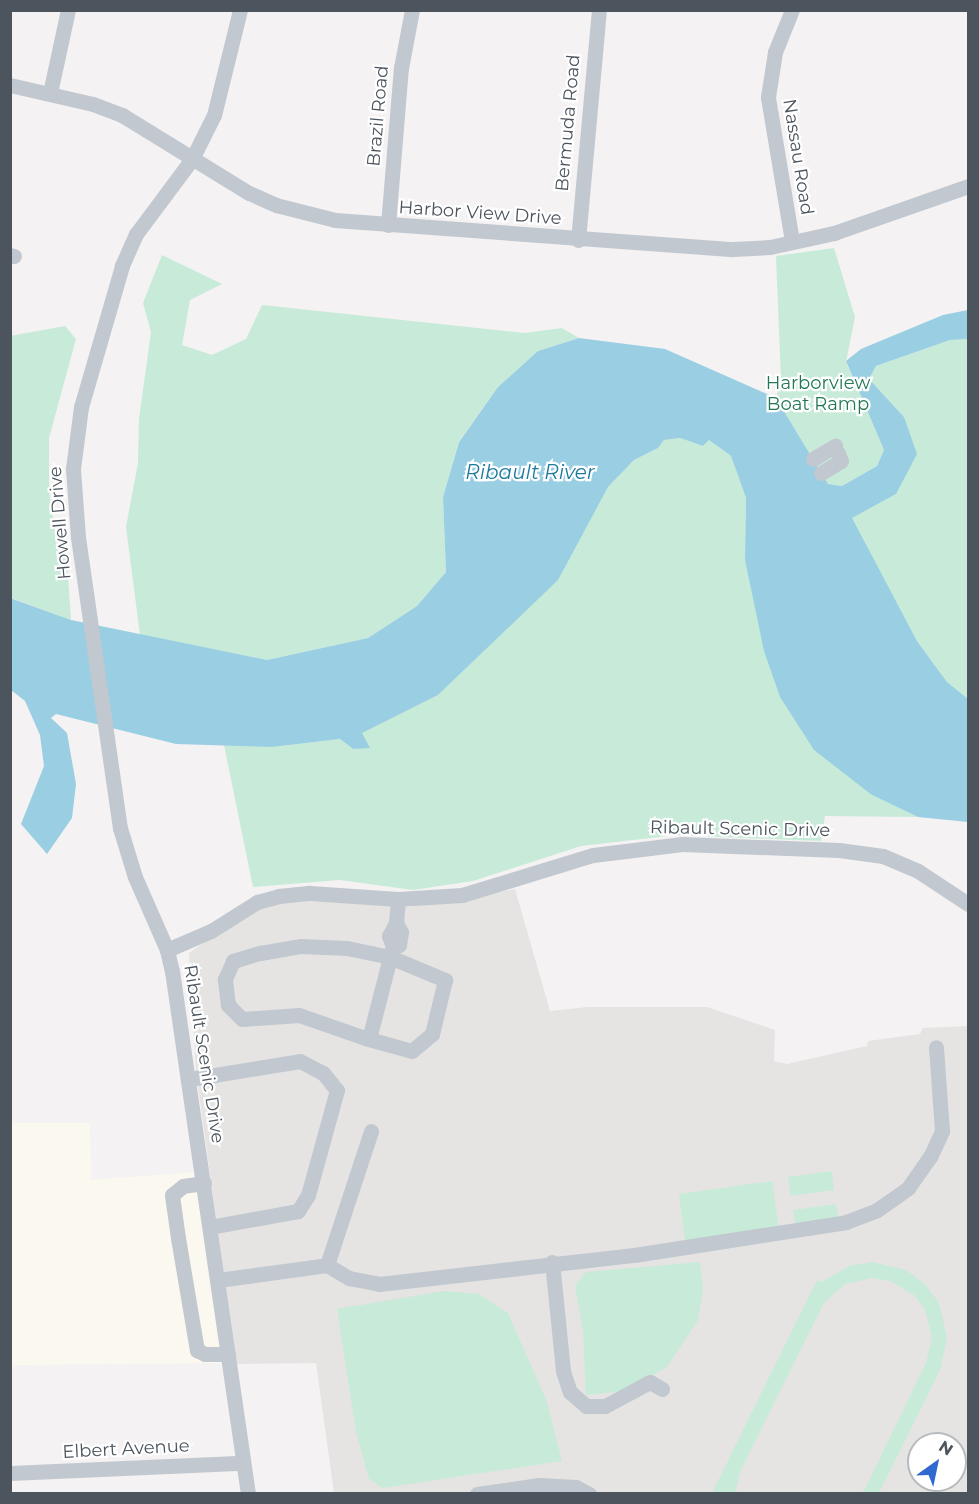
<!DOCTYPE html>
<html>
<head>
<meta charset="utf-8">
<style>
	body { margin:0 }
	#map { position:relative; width:979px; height:1504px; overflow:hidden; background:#f4f2f2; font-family:Montserrat,sans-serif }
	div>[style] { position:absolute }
	.commercial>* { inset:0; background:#fbf9ef }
	.education>* { inset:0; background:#e5e4e3 }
	.green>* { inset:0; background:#c7ebd8 }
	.water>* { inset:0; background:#99cee3 }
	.minor>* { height:15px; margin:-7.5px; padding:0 7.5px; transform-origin:7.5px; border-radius:7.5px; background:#c2c8cf }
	span { translate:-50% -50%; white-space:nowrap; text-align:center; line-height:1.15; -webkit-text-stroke:4.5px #fff; paint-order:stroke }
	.street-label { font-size:18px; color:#4c545d }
	.park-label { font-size:18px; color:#237854 }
	.water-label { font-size:20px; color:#1e799e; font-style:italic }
	.frame { position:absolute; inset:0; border:12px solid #4c545d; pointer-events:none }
	.north { position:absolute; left:907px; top:1432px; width:60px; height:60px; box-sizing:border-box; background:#fff; border:2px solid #b7bbbe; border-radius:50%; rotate:33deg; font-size:16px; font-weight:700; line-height:24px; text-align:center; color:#4c545d }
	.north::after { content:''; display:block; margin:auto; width:21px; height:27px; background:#3069d0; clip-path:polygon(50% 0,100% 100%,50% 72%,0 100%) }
</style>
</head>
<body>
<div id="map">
	<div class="commercial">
		<div style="clip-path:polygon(10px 1123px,90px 1123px,91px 1180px,196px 1172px,224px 1363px,11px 1365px)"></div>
	</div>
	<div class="education">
		<div style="clip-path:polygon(evenodd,515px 889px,550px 1011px,588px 1007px,707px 1007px,775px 1030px,774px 1061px,787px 1064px,867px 1046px,868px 1041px,920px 1034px,923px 1028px,968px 1026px,968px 1493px,334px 1493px,316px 1363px,236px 1364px,196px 1072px,189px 953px,254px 908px,275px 903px,316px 900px,410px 907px,515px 889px,919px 1444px,955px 1444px,955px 1480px,919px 1480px,919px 1444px)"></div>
	</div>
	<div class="green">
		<div style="clip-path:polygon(834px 248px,855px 317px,846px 362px,884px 450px,877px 466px,842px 486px,828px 484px,776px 398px,781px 379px,776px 256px)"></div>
		<div style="clip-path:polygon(162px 255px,222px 284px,190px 300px,182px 345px,212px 355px,246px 339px,262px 305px,525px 333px,562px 328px,579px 338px,538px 351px,498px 387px,459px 441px,443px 497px,446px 572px,417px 606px,368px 638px,267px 660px,140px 635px,126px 527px,138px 463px,139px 419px,151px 332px,143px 303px)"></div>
		<div style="clip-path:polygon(65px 326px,76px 339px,49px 438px,49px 490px,57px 548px,67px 561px,71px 620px,11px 598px,10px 336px)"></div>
		<div style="clip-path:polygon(968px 339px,968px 699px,947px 682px,917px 641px,851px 518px,896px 494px,904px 417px,869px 379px,876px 366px,950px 340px)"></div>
		<div style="clip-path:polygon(680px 438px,703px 446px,709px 440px,731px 456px,746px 498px,745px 560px,872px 795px,918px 817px,825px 816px,821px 841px,676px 835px,581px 846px,473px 881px,413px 890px,340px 880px,253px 887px,224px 745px,272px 747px,340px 739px,353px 749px,369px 747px,361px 733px,438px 695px,557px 580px,608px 487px,634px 460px,658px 448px,664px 440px)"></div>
		<div style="clip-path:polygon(832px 1171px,834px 1190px,791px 1196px,788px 1177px)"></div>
		<div style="clip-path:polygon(772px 1181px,780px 1236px,686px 1249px,679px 1194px)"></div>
		<div style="clip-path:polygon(836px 1204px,839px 1224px,796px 1230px,793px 1210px)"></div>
		<div style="clip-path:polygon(700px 1262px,703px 1288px,698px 1320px,667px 1367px,625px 1391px,586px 1395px,583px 1330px,575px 1286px,586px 1272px)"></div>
		<div style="clip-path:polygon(872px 1262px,906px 1270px,925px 1284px,939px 1303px,947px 1337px,940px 1370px,879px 1493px,863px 1493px,926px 1363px,932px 1337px,925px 1310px,914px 1295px,890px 1281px,872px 1278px,845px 1284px,824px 1303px,740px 1472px,735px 1493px,712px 1493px,817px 1280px,822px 1282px,849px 1266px)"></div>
		<div style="clip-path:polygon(444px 1291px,479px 1294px,508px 1313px,547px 1402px,562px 1461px,383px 1488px,369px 1479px,356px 1432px,337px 1309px)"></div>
	</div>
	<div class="water">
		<div style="clip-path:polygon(968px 310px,968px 339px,950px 340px,876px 366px,869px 379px,904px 417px,917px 454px,896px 494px,852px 518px,917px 641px,947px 682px,968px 699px,968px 822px,918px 817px,872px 795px,814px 750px,780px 697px,764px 651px,745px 560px,746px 498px,731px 456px,709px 440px,703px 446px,680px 438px,664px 440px,658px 448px,634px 460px,608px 487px,558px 580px,438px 695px,362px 733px,370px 748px,353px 749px,340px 739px,272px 747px,176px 744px,56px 714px,51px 718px,67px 733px,76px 784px,72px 818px,47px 854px,21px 824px,44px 766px,40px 735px,25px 701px,11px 690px,10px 598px,71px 620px,267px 660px,368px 638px,417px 606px,446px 572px,443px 497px,459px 442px,498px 387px,538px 351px,579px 338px,665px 349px,776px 398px,828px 484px,842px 486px,877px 466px,884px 450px,846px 361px,861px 349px,943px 315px)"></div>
	</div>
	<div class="minor">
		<div style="left:240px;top:10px;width:108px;rotate:103.9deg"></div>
		<div style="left:214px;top:115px;width:49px;rotate:116.6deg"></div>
		<div style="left:192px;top:159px;width:94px;rotate:126.7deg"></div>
		<div style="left:136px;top:234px;width:35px;rotate:114deg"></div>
		<div style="left:122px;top:266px;width:147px;rotate:106.2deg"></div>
		<div style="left:81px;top:407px;width:63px;rotate:97.4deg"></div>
		<div style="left:73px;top:469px;width:68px;rotate:85.8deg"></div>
		<div style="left:78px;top:537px;width:294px;rotate:81.8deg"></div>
		<div style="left:120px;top:828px;width:51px;rotate:73deg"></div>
		<div style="left:135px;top:877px;width:80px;rotate:66.3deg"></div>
		<div style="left:167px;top:950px;width:22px;rotate:77deg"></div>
		<div style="left:172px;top:971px;width:528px;rotate:81.73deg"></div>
		<div style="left:10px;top:85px;width:85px;rotate:12.9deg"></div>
		<div style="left:93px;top:104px;width:31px;rotate:21deg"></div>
		<div style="left:122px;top:115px;width:149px;rotate:31.6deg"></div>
		<div style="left:249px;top:193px;width:30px;rotate:24deg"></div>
		<div style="left:276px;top:205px;width:61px;rotate:14.3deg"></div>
		<div style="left:335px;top:220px;width:399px;rotate:4.2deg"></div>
		<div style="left:733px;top:249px;width:37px;rotate:-3deg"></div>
		<div style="left:770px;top:247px;width:66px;rotate:-12.3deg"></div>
		<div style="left:834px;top:233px;width:142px;rotate:-19.3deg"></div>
		<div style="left:50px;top:93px;width:85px;rotate:-77.8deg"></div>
		<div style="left:388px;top:225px;width:158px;rotate:-85.3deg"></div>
		<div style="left:401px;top:68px;width:59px;rotate:-79.3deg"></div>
		<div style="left:578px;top:240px;width:231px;rotate:-84.8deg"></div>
		<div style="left:792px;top:241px;width:146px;rotate:-99.5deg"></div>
		<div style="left:768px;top:97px;width:46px;rotate:-81.2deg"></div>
		<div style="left:775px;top:52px;width:45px;rotate:-68deg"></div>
		<div style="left:10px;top:255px;width:4px;rotate:14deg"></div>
		<div style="left:813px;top:459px;width:26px;rotate:-31deg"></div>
		<div style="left:821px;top:473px;width:23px;rotate:-31deg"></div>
		<div style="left:841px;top:461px;width:9px;rotate:-111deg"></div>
		<div style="left:396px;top:923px;width:10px;rotate:61deg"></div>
		<div style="left:401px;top:932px;width:13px;rotate:99deg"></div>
		<div style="left:399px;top:945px;width:6px;rotate:162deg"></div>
		<div style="left:393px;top:947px;width:12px;rotate:-110deg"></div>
		<div style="left:389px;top:936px;width:15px;rotate:-62deg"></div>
		<div style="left:396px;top:923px;width:24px;rotate:-85deg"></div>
		<div style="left:167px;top:950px;width:48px;rotate:-23.4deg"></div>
		<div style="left:211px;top:931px;width:54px;rotate:-32.2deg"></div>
		<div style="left:257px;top:902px;width:23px;rotate:-15deg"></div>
		<div style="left:279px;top:896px;width:31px;rotate:-6deg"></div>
		<div style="left:310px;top:893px;width:88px;rotate:3.9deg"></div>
		<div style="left:398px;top:899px;width:64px;rotate:-3.6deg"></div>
		<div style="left:462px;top:895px;width:137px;rotate:-17deg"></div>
		<div style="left:593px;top:855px;width:90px;rotate:-7deg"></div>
		<div style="left:682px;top:844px;width:157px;rotate:2.2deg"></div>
		<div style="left:839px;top:850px;width:44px;rotate:7.8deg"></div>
		<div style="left:883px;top:856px;width:38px;rotate:23deg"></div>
		<div style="left:918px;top:871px;width:60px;rotate:33.4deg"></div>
		<div style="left:369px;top:1039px;width:85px;rotate:-75.6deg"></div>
		<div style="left:390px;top:957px;width:60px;rotate:22.7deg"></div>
		<div style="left:445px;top:980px;width:56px;rotate:103.5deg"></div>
		<div style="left:432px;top:1034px;width:26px;rotate:140deg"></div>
		<div style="left:412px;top:1051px;width:49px;rotate:-164.5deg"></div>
		<div style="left:365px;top:1038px;width:70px;rotate:-160.8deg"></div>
		<div style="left:299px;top:1015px;width:57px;rotate:176deg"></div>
		<div style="left:242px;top:1019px;width:20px;rotate:-135deg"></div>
		<div style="left:228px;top:1005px;width:26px;rotate:-97deg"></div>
		<div style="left:225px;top:979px;width:20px;rotate:-66deg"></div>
		<div style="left:233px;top:961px;width:28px;rotate:-17deg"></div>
		<div style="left:260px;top:953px;width:42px;rotate:-9.7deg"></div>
		<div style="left:301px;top:946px;width:46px;rotate:2.5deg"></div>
		<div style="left:347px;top:948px;width:44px;rotate:11.8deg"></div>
		<div style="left:390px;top:957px;width:10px;rotate:-73deg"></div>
		<div style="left:190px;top:1079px;width:111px;rotate:-9.3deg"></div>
		<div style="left:300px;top:1061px;width:26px;rotate:28deg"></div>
		<div style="left:323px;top:1073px;width:22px;rotate:51deg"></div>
		<div style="left:337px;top:1090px;width:109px;rotate:105.4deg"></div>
		<div style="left:308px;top:1195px;width:19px;rotate:122deg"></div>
		<div style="left:298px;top:1211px;width:89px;rotate:169.7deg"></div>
		<div style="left:204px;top:1183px;width:21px;rotate:172deg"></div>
		<div style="left:183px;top:1186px;width:14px;rotate:141deg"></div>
		<div style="left:172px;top:1195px;width:43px;rotate:82.1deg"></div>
		<div style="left:178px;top:1238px;width:114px;rotate:80.4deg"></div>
		<div style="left:197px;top:1350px;width:9px;rotate:27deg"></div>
		<div style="left:205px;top:1354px;width:23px"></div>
		<div style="left:552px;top:1262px;width:110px;rotate:84.2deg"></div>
		<div style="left:563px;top:1371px;width:22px;rotate:72deg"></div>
		<div style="left:570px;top:1392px;width:21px;rotate:41deg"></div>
		<div style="left:586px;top:1406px;width:19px"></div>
		<div style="left:605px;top:1406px;width:51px;rotate:-28.1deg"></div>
		<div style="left:650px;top:1382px;width:14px;rotate:30deg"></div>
		<div style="left:327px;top:1265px;width:26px;rotate:31deg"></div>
		<div style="left:349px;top:1278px;width:31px;rotate:11deg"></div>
		<div style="left:379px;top:1284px;width:257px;rotate:-6.5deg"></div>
		<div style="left:634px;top:1255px;width:215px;rotate:-8.8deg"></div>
		<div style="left:846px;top:1222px;width:33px;rotate:-21deg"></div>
		<div style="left:877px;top:1210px;width:38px;rotate:-35deg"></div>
		<div style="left:908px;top:1188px;width:38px;rotate:-55deg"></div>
		<div style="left:930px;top:1157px;width:29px;rotate:-65deg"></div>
		<div style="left:942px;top:1131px;width:84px;rotate:-94.1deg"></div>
		<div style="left:218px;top:1280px;width:110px;rotate:-7.8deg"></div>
		<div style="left:327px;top:1265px;width:141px;rotate:-71.8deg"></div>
		<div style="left:10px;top:1473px;width:233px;rotate:-2.5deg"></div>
		<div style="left:477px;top:1494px;width:63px;rotate:-8.3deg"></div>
		<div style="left:539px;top:1485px;width:37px;rotate:3deg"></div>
		<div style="left:576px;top:1487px;width:15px;rotate:28deg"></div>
	</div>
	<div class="street-label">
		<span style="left:378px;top:116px;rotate:-85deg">Brazil Road</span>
		<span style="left:568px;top:123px;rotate:-85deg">Bermuda Road</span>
		<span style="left:798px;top:157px;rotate:81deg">Nassau Road</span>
		<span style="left:480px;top:213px;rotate:4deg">Harbor View Drive</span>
		<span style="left:60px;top:523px;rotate:-95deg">Howell Drive</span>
		<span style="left:740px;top:829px;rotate:1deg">Ribault Scenic Drive</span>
		<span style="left:204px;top:1054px;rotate:81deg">Ribault Scenic Drive</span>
		<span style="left:126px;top:1449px;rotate:-3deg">Elbert Avenue</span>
	</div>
	<div class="park-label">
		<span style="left:818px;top:394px">Harborview<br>Boat Ramp</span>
	</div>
	<div class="water-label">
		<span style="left:530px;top:472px">Ribault River</span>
	</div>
	<div class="frame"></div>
	<div class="north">N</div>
</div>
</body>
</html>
